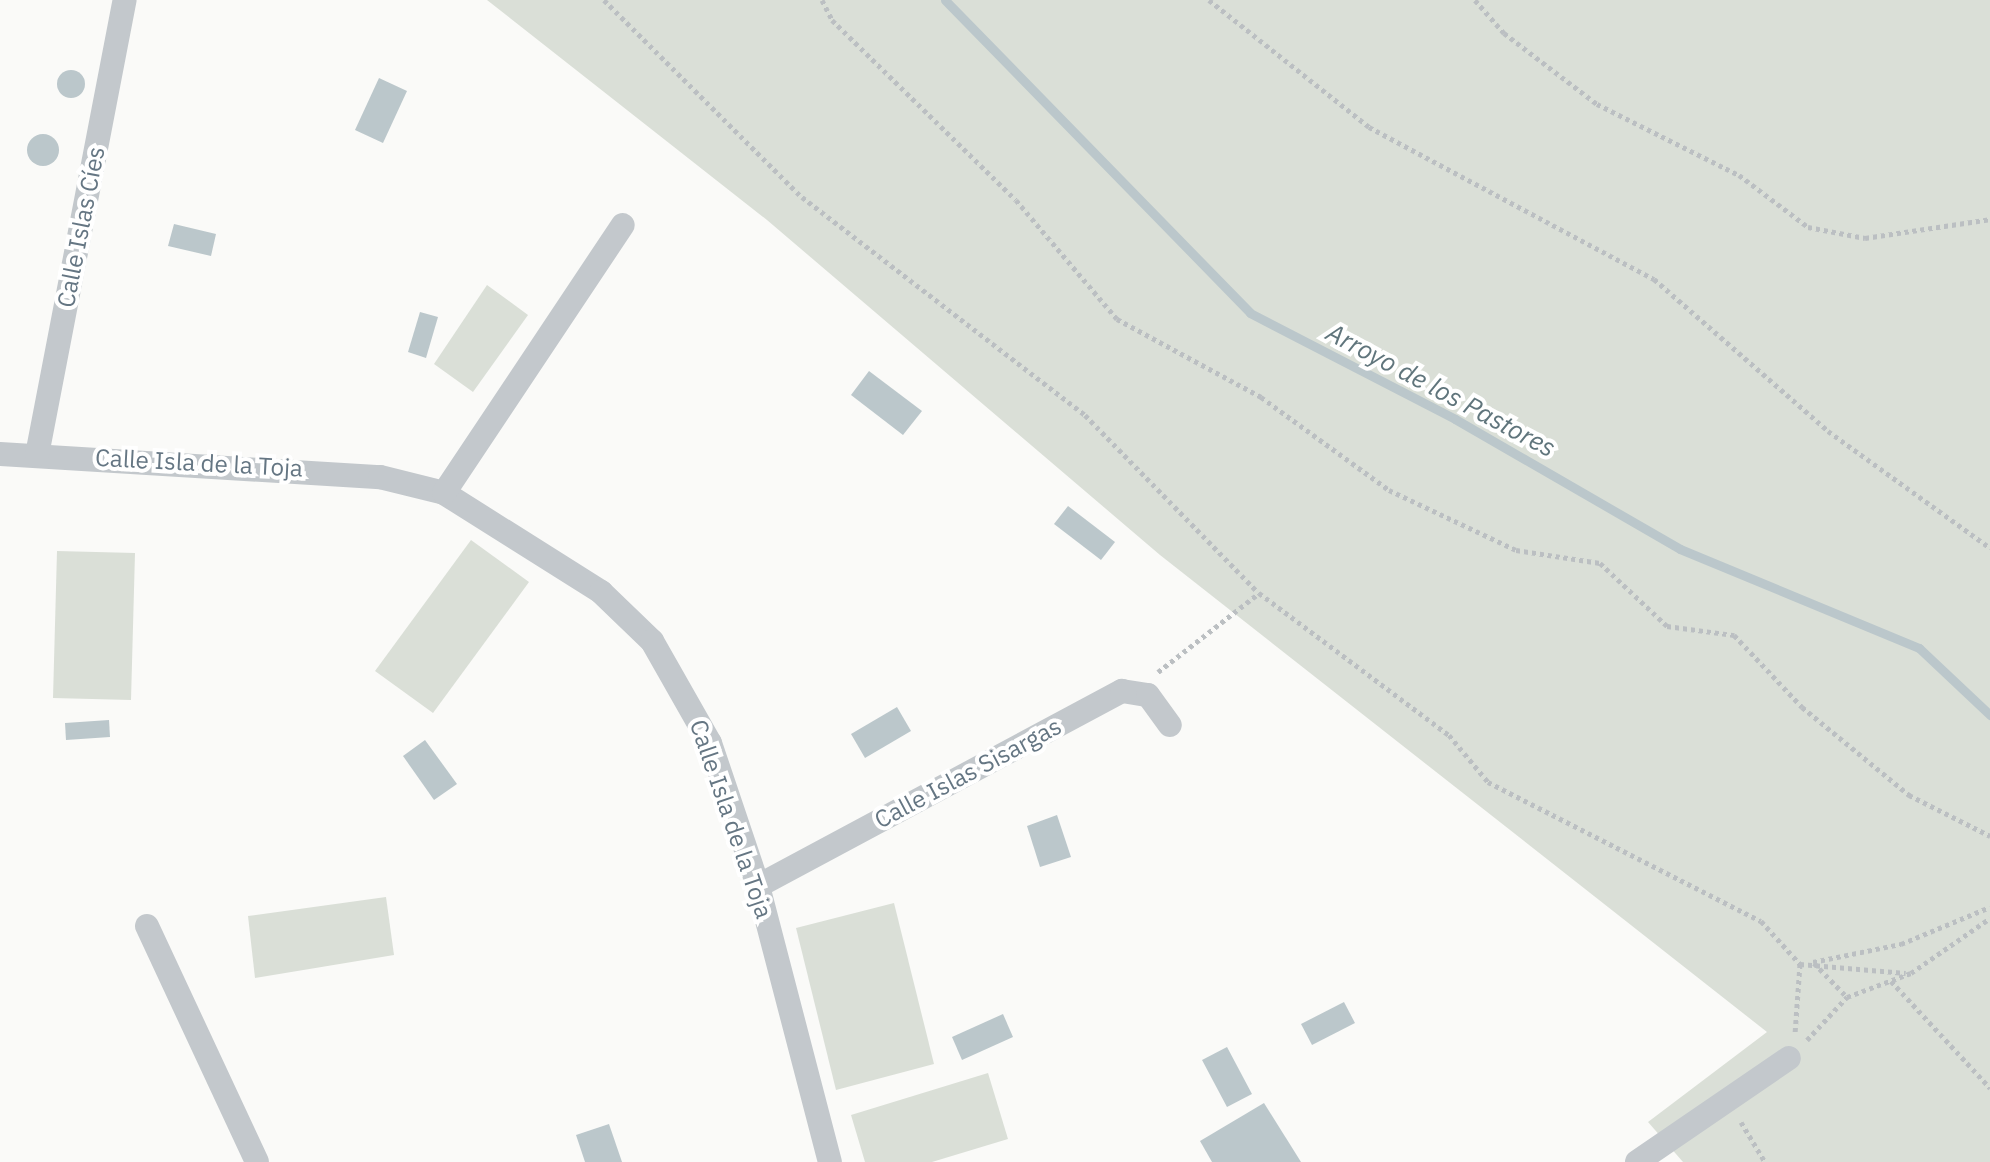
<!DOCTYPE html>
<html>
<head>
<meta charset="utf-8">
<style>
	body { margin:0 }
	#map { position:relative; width:1990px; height:1162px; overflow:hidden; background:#fafaf8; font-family:"IBM Plex Sans",sans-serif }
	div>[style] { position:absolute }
	.green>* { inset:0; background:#dadfd7 }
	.water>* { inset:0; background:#bbc7cb }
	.round { border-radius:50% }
	.stream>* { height:9px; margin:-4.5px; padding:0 4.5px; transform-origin:4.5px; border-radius:4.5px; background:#bbc7cb }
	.path>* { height:5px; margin-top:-2.5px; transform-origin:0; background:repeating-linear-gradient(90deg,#bbbfc2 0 4px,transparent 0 8px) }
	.minor>* { height:24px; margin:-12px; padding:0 12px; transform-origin:12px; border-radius:12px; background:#c3c8cc }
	span { translate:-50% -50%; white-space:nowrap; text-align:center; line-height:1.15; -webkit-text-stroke:8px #fff; paint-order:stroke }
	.street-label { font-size:24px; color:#657683 }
	.water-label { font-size:26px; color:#60757c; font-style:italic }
</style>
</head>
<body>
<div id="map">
	<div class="green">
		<div style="clip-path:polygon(487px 0,1990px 0,1990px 1162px,1683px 1162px,1648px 1122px,1767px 1032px,1160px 555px,767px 220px)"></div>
		<div style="clip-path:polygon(487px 285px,528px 315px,473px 392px,434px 364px)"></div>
		<div style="clip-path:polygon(471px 540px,529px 582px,433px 713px,375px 671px)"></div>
		<div style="clip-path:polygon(57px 551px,135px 553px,131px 700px,53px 698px)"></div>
		<div style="clip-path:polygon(386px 897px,394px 955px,255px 978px,248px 916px)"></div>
		<div style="clip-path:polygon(894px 903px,934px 1064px,836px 1090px,796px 928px)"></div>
		<div style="clip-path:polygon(988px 1073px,1008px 1139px,932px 1162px,865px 1162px,851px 1115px)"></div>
	</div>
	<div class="water">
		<div class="round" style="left:57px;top:70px;width:28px;height:28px"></div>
		<div style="clip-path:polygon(379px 78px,407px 91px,383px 143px,355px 130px)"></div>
		<div class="round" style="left:27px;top:134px;width:32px;height:32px"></div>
		<div style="clip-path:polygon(174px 224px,216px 234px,211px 256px,168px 246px)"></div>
		<div style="clip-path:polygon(420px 312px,438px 317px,426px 358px,408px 352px)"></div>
		<div style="clip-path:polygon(869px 371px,922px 411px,903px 435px,851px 395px)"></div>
		<div style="clip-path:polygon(1068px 506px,1115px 542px,1101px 560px,1054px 524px)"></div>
		<div style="clip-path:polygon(897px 707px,911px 731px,865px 758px,851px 734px)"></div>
		<div style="clip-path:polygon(109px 720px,110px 737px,66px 740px,65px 723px)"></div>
		<div style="clip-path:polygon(425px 740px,457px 784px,434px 800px,403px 756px)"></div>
		<div style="clip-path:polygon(1057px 815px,1071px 857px,1040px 867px,1027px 826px)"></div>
		<div style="clip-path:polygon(1344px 1002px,1355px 1023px,1312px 1045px,1301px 1024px)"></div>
		<div style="clip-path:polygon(1003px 1014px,1013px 1037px,962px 1060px,952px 1037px)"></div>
		<div style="clip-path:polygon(1227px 1047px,1252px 1094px,1227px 1107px,1202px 1060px)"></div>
		<div style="clip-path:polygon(1264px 1103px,1301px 1162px,1212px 1162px,1200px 1141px)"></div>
		<div style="clip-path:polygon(609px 1124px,622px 1162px,585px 1162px,576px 1135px)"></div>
	</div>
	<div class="stream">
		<div style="left:945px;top:0;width:437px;rotate:45.7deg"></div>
		<div style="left:1250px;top:313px;width:231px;rotate:27.3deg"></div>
		<div style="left:1455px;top:419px;width:260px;rotate:30deg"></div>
		<div style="left:1680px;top:549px;width:259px;rotate:22.5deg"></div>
		<div style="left:1919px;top:648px;width:98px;rotate:43.3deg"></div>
	</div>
	<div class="path">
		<div style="left:604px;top:0;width:279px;rotate:44.9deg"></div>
		<div style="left:802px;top:197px;width:357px;rotate:37.6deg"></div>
		<div style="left:1085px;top:415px;width:249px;rotate:45.7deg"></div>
		<div style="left:1259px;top:593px;width:237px;rotate:36.8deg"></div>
		<div style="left:1449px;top:735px;width:61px;rotate:50.3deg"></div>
		<div style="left:1488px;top:782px;width:306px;rotate:27deg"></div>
		<div style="left:1761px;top:921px;width:58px;rotate:47.8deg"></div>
		<div style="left:1800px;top:964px;width:69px;rotate:94.1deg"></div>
		<div style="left:822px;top:0;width:22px;rotate:63deg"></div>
		<div style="left:832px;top:20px;width:257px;rotate:44.4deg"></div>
		<div style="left:1016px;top:200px;width:156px;rotate:49.7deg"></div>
		<div style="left:1117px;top:319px;width:164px;rotate:28.4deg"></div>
		<div style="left:1261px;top:397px;width:158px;rotate:36deg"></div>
		<div style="left:1389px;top:490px;width:140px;rotate:25.3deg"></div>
		<div style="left:1516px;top:550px;width:85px;rotate:8.8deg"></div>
		<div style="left:1600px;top:563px;width:92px;rotate:43.2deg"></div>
		<div style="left:1667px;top:626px;width:68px;rotate:7.7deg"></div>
		<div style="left:1734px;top:635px;width:99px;rotate:46.6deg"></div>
		<div style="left:1802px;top:707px;width:139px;rotate:39.4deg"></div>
		<div style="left:1909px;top:795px;width:91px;rotate:26.8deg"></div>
		<div style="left:1209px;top:0;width:204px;rotate:38.4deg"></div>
		<div style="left:1369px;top:127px;width:323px;rotate:28.1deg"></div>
		<div style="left:1654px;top:279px;width:231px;rotate:41.1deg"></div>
		<div style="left:1828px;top:431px;width:200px;rotate:35.8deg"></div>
		<div style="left:1475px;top:0;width:44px;rotate:48.7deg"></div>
		<div style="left:1504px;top:33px;width:117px;rotate:37.4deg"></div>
		<div style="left:1597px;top:104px;width:159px;rotate:26.6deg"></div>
		<div style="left:1739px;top:175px;width:86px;rotate:37deg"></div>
		<div style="left:1808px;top:227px;width:58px;rotate:10.9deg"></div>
		<div style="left:1865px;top:238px;width:126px;rotate:-8.6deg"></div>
		<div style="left:1158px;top:672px;width:128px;rotate:-38deg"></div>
		<div style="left:1813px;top:962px;width:90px;rotate:-11.6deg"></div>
		<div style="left:1901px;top:944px;width:96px;rotate:-22.6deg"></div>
		<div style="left:1814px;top:963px;width:47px;rotate:45.9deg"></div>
		<div style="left:1800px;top:964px;width:106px;rotate:4.9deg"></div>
		<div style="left:1891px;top:981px;width:146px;rotate:47.2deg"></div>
		<div style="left:1807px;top:1040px;width:59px;rotate:-47.1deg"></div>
		<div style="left:1847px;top:997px;width:68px;rotate:-20.6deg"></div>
		<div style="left:1911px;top:973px;width:96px;rotate:-34.8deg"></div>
		<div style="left:1741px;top:1122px;width:47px;rotate:59deg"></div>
	</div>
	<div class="minor">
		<div style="left:0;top:454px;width:381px;rotate:3.5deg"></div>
		<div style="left:380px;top:477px;width:66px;rotate:14deg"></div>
		<div style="left:444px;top:493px;width:186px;rotate:32.2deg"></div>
		<div style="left:601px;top:592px;width:71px;rotate:43.9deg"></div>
		<div style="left:652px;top:641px;width:117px;rotate:60.4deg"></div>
		<div style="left:710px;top:743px;width:151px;rotate:71.4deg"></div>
		<div style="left:758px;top:886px;width:285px;rotate:75.4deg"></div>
		<div style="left:37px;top:455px;width:463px;rotate:-79.1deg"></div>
		<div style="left:444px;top:493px;width:322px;rotate:-56.3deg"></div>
		<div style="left:758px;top:886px;width:413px;rotate:-28.2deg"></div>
		<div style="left:1122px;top:691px;width:26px;rotate:9deg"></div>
		<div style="left:1148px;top:695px;width:37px;rotate:54deg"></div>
		<div style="left:147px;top:926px;width:260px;rotate:65deg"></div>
		<div style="left:1637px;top:1162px;width:184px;rotate:-34.4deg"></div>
	</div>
	<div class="street-label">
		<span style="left:81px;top:227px;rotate:-79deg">Calle Islas Cíes</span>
		<span style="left:199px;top:463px;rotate:3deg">Calle Isla de la Toja</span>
		<span style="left:968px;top:773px;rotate:-28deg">Calle Islas Sisargas</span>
		<span style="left:731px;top:819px;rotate:71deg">Calle Isla de la Toja</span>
	</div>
	<div class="water-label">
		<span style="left:1441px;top:390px;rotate:28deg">Arroyo de los Pastores</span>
	</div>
</div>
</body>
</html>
